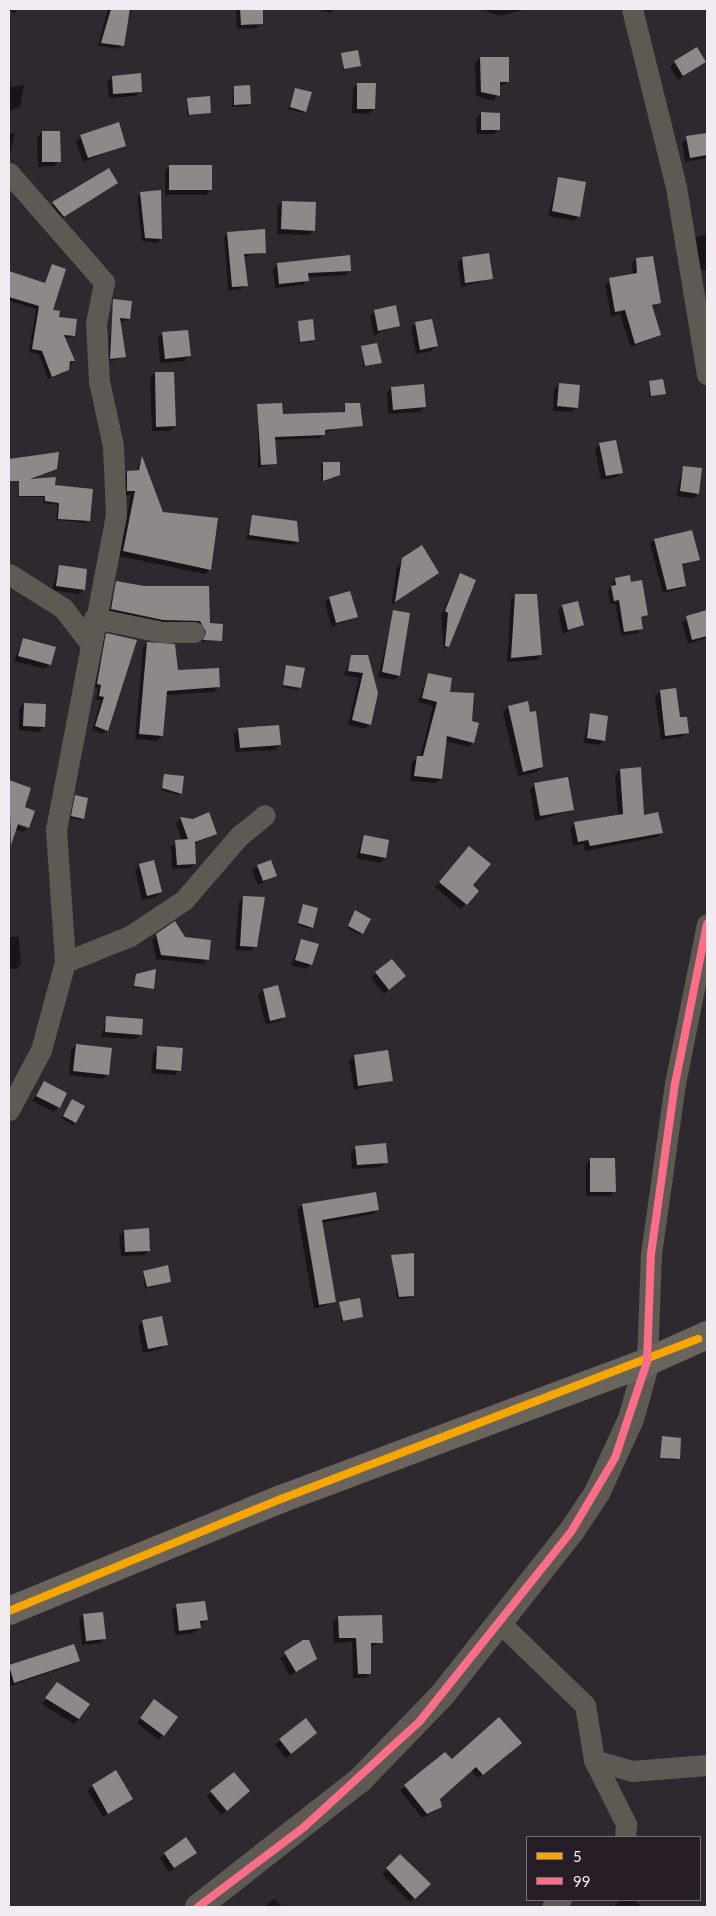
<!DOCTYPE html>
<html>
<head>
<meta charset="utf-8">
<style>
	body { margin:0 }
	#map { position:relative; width:716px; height:1916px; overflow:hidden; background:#2e292e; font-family:Lato,sans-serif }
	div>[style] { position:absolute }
	.shadow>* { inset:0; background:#0007 }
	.building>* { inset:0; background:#8e8889 }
	.minor>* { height:21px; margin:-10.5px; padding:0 10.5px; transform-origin:10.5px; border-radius:10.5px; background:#5e5a53 }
	.tertiary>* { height:26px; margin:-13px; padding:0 13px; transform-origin:13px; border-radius:13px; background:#5e5a53 }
	.secondary>* { height:28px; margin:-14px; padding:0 14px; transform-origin:14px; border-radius:14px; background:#6a645c }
	.bus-1>* { height:8px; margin:-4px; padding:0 4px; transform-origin:4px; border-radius:4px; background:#f7a600 }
	.bus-2>* { height:8px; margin:-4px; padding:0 4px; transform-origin:4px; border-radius:4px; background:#fb6d88 }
	span { translate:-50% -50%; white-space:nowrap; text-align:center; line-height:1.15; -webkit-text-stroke:5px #271d27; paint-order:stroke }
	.frame { position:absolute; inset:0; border:10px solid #f2ebf2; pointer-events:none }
	.legend { position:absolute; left:526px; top:1836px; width:175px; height:65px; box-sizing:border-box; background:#271d27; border:1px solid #786f78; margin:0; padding:6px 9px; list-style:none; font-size:15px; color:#f2ebf2 }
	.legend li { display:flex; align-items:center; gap:10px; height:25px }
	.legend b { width:25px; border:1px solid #786f78 }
</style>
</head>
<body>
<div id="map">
	<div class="shadow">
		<div style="clip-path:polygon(9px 9px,17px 9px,15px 14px,9px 11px)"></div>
		<div style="clip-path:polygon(108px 9px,132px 9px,119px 49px,98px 46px)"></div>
		<div style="clip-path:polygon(236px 9px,261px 9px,262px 23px,257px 28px,237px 29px)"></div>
		<div style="clip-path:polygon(317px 9px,333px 9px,331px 13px)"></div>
		<div style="clip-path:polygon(481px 9px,527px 9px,499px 16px)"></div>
		<div style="clip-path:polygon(342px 54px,360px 65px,343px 70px)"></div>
		<div style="clip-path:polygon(480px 58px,508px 82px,499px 87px,494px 101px,476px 96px,475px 63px)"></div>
		<div style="clip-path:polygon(9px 60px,11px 87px,24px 85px,20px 106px,9px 112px)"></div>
		<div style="clip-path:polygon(675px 62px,704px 62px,678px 80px,670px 67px)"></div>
		<div style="clip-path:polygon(112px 77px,141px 91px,136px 96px,109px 98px,107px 82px)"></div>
		<div style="clip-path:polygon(358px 84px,374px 109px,369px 114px,352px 113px,353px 89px)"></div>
		<div style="clip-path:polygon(234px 87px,249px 104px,247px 106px,232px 107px)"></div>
		<div style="clip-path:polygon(295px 89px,305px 111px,303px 113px,288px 109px)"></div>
		<div style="clip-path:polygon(188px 99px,210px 113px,187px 116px)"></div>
		<div style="clip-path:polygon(481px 113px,499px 129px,494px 134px,477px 134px,476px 118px)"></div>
		<div style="clip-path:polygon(42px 132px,59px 161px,54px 166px,38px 167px,37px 137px)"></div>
		<div style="clip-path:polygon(9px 133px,15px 133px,9px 158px)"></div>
		<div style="clip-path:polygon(707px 134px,707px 158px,685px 162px,682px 142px)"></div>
		<div style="clip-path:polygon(81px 136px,125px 145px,83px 162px,76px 141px)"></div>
		<div style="clip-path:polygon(170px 166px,210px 190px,206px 195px,165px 195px,165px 171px)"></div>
		<div style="clip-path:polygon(108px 169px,117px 183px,59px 221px,48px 208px)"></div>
		<div style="clip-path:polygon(558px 178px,579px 216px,574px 221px,548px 216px)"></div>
		<div style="clip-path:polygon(141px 193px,161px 239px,157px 243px,142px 241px,137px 197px)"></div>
		<div style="clip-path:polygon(282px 202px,314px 230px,309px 235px,277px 234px,277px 207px)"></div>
		<div style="clip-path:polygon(228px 233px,265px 252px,243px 257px,246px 285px,242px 289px,228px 291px,224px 237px)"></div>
		<div style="clip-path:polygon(707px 234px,707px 270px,698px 270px,692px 239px)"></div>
		<div style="clip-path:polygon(463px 258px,491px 279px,461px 287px,458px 263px)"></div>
		<div style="clip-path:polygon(636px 259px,659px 303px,651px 308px,660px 335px,631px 347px,620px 314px,611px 316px,605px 284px,633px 275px,632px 263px)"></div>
		<div style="clip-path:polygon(278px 264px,350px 270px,345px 275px,307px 277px,303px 285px,275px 288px,273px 269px)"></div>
		<div style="clip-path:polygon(52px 266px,51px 311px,74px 336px,64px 338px,74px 361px,64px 373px,48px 379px,39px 354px,29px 352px,36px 309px,9px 301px,9px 274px,44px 284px)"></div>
		<div style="clip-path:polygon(114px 300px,129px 319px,120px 322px,124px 357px,107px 362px)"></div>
		<div style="clip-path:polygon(375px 311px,399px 325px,374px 335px,370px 316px)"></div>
		<div style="clip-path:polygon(299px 322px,314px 340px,312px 342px,299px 343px)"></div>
		<div style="clip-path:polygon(416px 323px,436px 346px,431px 351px,416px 354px,411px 328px)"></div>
		<div style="clip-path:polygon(163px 333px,189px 356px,184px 361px,160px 363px,158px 338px)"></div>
		<div style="clip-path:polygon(362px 347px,380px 362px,363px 367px)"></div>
		<div style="clip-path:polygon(155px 373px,175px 426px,170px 431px,152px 431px,150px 378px)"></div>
		<div style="clip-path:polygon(649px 382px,665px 393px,649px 397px)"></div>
		<div style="clip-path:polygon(559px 384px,577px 407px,572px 412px,553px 411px,554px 389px)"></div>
		<div style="clip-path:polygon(392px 388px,425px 407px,420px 412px,388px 414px,387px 393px)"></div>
		<div style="clip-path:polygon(258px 405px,281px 415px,342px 414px,345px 405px,361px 425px,323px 432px,320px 438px,274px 440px,276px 463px,258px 468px)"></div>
		<div style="clip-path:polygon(600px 444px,621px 472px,616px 477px,601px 480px,595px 449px)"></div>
		<div style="clip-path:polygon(142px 459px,162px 513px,210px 569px,205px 574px,119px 556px,131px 495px,123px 496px,122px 477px,136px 472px)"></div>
		<div style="clip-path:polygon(323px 463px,339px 474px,321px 482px,321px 465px)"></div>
		<div style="clip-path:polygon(683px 467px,698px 493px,693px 498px,676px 496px)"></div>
		<div style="clip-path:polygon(56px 468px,29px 480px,54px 486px,87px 523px,56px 520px,58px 505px,43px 503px,44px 497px,18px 497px,20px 481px)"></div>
		<div style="clip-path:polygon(253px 516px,298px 541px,294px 545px,246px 539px)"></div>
		<div style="clip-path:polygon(654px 540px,698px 559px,681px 566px,685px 585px,681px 589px,663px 593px,650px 544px)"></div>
		<div style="clip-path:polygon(403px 562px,437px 573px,391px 605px,397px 567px)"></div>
		<div style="clip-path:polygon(59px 566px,84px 589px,79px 594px,52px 590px)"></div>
		<div style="clip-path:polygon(460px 575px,448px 646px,444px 650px,441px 615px)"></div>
		<div style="clip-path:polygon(615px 579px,630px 584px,647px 615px,640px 619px,638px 633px,621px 635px,615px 603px,610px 604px,608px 591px)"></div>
		<div style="clip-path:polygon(117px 582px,209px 624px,220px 640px,201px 642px,204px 635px,197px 623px,160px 622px,109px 611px)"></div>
		<div style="clip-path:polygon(516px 596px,541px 655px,536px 660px,507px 662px,511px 600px)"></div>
		<div style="clip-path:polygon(329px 598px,356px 617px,332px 627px,325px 603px)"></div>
		<div style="clip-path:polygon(563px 607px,583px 624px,563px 634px,558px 611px)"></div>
		<div style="clip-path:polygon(394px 611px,399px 676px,394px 680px,378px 677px)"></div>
		<div style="clip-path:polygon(707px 612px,707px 638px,688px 644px,682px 622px)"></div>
		<div style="clip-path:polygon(107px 635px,107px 730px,103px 734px,92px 730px,101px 700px,96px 700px,98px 688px,94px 687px)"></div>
		<div style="clip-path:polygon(23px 639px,50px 664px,45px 669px,14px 661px)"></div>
		<div style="clip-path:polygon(147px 643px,177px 671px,218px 687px,214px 692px,165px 695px,162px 736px,157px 741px,135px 739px,143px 648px)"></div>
		<div style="clip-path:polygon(352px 656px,367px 656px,370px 724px,365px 729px,348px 725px,359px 678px,344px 675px)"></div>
		<div style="clip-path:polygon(287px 666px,300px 687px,298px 690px,282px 687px)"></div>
		<div style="clip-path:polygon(428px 674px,470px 722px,473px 742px,469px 747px,445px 741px,441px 779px,436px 783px,410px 781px,412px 762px,420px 757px,433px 706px,418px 702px)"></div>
		<div style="clip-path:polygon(660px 692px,687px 732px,682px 737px,661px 740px,655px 696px)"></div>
		<div style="clip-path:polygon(24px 704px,44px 727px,39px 732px,19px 730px,19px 709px)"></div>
		<div style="clip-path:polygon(508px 707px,542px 767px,537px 772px,518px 776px,503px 712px)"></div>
		<div style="clip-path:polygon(590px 715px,604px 740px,599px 745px,583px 743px)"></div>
		<div style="clip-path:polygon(239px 729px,280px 745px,275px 750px,235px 752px,234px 734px)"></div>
		<div style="clip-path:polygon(620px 770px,643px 816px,662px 832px,657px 837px,585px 851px,584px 844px,573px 846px,570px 828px,575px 823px,618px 816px,615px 775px)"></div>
		<div style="clip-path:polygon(164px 775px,181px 793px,179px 795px,161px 790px)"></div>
		<div style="clip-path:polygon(9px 781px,30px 789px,23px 807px,28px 827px,27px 828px,9px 819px)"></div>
		<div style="clip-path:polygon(535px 784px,573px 810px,535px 821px,530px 789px)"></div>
		<div style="clip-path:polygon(76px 797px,83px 818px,81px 820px,70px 818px)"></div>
		<div style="clip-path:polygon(180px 818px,215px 834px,194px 844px,195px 863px,190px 868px,172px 869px,171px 846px,182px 841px,176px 823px)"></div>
		<div style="clip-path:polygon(9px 822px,27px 829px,23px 832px,9px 827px)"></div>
		<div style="clip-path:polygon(364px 836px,385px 858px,380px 863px,356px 858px)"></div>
		<div style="clip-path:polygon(465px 852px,471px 885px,477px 891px,461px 909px,435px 887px)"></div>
		<div style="clip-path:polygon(271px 861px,276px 876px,258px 885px,252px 870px)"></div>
		<div style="clip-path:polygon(140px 865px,161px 892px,156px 897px,142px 900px,135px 870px)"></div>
		<div style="clip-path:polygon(244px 897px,256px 946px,251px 951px,235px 950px,239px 902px)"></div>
		<div style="clip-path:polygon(304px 905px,312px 927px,310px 929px,297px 925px)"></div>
		<div style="clip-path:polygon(354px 914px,362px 933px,360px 935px,347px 928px)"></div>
		<div style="clip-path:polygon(157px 935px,184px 939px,207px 959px,203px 964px,156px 959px,152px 940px)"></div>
		<div style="clip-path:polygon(9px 937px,19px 937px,21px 964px,16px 969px,9px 969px)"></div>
		<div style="clip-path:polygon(301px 940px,311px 964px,306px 969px,291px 965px)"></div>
		<div style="clip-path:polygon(376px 973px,400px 981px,384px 994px,371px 978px)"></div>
		<div style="clip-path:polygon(137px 975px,153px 988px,133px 988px)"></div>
		<div style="clip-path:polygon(263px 990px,285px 1016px,280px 1021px,266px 1025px,258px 995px)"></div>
		<div style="clip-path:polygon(107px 1017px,141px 1034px,136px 1039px,101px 1037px)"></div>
		<div style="clip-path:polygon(76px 1045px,108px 1074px,103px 1079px,69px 1075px,71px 1050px)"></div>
		<div style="clip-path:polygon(158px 1048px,180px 1070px,175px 1075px,151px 1073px,153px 1053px)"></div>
		<div style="clip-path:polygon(354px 1056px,391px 1080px,354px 1090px,349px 1061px)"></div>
		<div style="clip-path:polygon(44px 1082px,58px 1107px,54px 1112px,32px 1101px)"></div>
		<div style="clip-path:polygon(72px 1100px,84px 1107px,73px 1125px,61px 1118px)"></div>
		<div style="clip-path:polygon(356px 1147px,386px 1162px,381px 1167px,352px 1169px,351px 1152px)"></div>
		<div style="clip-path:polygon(591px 1159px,614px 1192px,610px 1196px,586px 1196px,586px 1164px)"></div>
		<div style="clip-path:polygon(375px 1193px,378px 1210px,373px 1214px,321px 1223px,334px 1302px,314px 1309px,297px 1210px,302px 1205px)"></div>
		<div style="clip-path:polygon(124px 1231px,149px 1250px,144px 1255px,121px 1256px,119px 1236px)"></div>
		<div style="clip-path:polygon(392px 1256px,413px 1296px,411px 1298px,397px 1299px)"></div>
		<div style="clip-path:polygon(143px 1272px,170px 1282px,145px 1289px)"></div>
		<div style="clip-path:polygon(340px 1303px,362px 1317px,341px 1322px)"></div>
		<div style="clip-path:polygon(143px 1321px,166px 1344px,161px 1349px,143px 1353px,138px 1326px)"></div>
		<div style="clip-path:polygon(662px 1438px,679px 1458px,677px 1460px,659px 1459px)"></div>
		<div style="clip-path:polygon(177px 1605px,206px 1620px,194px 1633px,175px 1635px,172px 1610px)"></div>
		<div style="clip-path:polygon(83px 1615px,105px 1638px,100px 1643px,82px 1645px,79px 1620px)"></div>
		<div style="clip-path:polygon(338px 1617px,381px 1642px,370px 1647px,370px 1673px,365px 1678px,353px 1678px,352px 1642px,334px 1643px,333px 1622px)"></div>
		<div style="clip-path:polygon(309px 1642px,315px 1658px,290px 1676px,280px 1658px)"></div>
		<div style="clip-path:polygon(78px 1660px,74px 1664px,10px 1686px,9px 1666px)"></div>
		<div style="clip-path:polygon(57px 1683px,88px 1705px,74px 1724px,42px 1704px)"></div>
		<div style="clip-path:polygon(150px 1705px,163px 1735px,159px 1740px,137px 1723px)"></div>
		<div style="clip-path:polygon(316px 1733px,286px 1758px,275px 1745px,280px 1740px)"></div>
		<div style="clip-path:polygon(515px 1747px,478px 1778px,471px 1770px,439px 1799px,436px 1811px,422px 1818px,400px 1790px,452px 1760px)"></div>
		<div style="clip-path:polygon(116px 1772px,131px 1799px,103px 1817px,87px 1790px)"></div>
		<div style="clip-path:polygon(211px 1792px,243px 1796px,221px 1815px,207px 1797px)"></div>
		<div style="clip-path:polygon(195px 1853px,169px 1872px,160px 1858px,165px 1854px)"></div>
		<div style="clip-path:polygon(400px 1856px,429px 1884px,410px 1902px,382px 1874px)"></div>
		<div style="clip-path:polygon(274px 1899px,282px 1907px,264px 1907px)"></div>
		<div style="clip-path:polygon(621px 1900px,634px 1900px,641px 1907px,613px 1907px)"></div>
	</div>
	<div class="building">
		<div style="clip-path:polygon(111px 9px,130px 9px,124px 46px,101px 43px)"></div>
		<div style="clip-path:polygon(240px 9px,263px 9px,263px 24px,241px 25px)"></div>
		<div style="clip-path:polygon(697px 47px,706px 62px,683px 76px,674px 61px)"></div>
		<div style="clip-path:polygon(358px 50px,361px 66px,344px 69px,341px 53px)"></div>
		<div style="clip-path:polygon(480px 57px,509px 57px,509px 82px,500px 82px,500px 96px,481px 92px)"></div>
		<div style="clip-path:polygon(141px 73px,142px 92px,113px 94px,112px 76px)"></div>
		<div style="clip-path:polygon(357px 83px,376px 83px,375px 109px,357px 109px)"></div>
		<div style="clip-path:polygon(250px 85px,251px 104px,234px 105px,234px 86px)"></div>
		<div style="clip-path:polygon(295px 88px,312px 92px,306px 112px,290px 107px)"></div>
		<div style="clip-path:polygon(210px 96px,211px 113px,189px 115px,187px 98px)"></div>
		<div style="clip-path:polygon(481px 112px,500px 113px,500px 130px,481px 130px)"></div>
		<div style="clip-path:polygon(119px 122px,126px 146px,88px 158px,80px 135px)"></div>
		<div style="clip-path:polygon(42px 131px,60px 131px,61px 162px,42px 162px)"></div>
		<div style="clip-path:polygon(707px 133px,707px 155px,690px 158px,686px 136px)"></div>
		<div style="clip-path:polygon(169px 165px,212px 165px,212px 190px,169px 190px)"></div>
		<div style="clip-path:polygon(109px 168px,118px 183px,64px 217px,52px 202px)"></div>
		<div style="clip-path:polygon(558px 177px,586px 182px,580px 217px,552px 211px)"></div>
		<div style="clip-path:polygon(161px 190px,162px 239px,145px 238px,140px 192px)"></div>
		<div style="clip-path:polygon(282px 201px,316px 202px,315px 231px,281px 229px)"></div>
		<div style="clip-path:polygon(265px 229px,266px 253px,244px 254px,248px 286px,232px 287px,227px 232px)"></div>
		<div style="clip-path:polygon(489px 253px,493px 279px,465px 283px,462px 257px)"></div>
		<div style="clip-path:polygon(350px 255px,351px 271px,308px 273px,309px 281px,279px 284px,277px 263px)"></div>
		<div style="clip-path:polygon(653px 256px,661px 303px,652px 305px,661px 335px,635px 344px,625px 310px,615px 312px,609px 278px,637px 273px,636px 258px)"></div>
		<div style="clip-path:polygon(52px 264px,66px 269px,53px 310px,60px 311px,59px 317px,77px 319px,75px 336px,64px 335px,75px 361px,70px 361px,69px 370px,52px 377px,42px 351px,32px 349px,39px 306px,9px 297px,9px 271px,45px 283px)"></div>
		<div style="clip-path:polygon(113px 299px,132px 301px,130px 319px,120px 318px,126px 357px,110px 359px)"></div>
		<div style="clip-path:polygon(396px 305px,400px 326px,378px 331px,374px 310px)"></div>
		<div style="clip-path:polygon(313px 319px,315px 340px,300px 342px,298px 321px)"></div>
		<div style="clip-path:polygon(432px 319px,438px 346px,420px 350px,415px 322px)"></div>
		<div style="clip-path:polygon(188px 330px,191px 356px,165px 359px,162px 332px)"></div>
		<div style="clip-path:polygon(377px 343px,382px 363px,365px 366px,361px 346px)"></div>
		<div style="clip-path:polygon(155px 372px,174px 372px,176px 426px,156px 427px)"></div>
		<div style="clip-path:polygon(663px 379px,666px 394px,651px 396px,649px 381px)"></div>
		<div style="clip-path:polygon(559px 383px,580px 385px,578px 408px,557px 406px)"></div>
		<div style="clip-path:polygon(424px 384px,426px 407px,393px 410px,391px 387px)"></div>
		<div style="clip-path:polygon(282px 403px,283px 414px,345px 412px,345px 403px,360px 403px,363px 426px,325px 430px,325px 435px,275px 437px,277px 464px,261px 465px,257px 404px)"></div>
		<div style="clip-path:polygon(616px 440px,623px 473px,606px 476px,599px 443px)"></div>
		<div style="clip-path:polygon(59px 452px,57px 469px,30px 479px,56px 477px,55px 485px,93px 489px,90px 521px,58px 519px,59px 503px,45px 501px,45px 496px,19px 496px,19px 481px,9px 481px,9px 459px)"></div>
		<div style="clip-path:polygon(142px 456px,163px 512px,218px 518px,211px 570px,123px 551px,135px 491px,127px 491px,127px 471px,139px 470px)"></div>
		<div style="clip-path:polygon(323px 462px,340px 462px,340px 475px,323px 481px)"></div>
		<div style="clip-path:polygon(683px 466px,702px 468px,699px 494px,680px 491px)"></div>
		<div style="clip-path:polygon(252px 515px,297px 521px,299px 542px,249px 535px)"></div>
		<div style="clip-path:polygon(692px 530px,700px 560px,682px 564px,686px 586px,667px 590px,654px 539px)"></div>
		<div style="clip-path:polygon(422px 545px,439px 573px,395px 602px,402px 558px)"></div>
		<div style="clip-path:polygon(59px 565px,87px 569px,85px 590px,56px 586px)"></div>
		<div style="clip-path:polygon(460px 573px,476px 580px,449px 647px,445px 646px,448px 613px,445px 611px)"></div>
		<div style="clip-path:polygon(630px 575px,631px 582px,642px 580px,648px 615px,641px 617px,643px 629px,624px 632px,619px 600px,614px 601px,611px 586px,616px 585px,615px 578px)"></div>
		<div style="clip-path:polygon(116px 581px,144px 586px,209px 586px,210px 623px,223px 624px,222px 641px,203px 640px,206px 632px,200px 621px,163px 620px,111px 609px)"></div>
		<div style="clip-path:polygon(350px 591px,358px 617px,336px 623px,329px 597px)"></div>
		<div style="clip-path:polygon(515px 594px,537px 594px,542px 655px,511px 658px)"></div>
		<div style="clip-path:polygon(578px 601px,584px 625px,568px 630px,562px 605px)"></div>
		<div style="clip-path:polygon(393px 610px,410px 613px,400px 676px,382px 672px)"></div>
		<div style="clip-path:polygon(707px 610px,707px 636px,692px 640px,686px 616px)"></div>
		<div style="clip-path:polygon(106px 633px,137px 640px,108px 731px,95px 726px,104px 697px,99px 696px,101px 685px,97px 684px)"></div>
		<div style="clip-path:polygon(23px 638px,56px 647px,51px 665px,18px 656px)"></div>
		<div style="clip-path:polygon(147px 642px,175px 644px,178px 670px,219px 668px,220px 687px,167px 691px,163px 736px,139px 734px)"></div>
		<div style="clip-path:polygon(351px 655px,368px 655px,378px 693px,371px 725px,352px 720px,363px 673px,348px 671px)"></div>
		<div style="clip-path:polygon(286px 665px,305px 668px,301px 688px,283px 685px)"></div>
		<div style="clip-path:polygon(428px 673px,452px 678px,450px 692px,474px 693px,472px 721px,479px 723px,474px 743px,447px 736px,442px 779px,414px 776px,417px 756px,423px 756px,437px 702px,422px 698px)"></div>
		<div style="clip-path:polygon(676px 688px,680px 717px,687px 717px,689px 733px,665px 736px,660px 690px)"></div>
		<div style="clip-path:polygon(528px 701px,530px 712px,536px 711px,543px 767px,523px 772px,508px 706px)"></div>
		<div style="clip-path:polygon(24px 703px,46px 704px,45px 727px,23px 726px)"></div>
		<div style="clip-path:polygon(590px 713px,608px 716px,605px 741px,587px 738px)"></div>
		<div style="clip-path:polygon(279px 725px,281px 745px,240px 748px,238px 728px)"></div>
		<div style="clip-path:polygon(641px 767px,644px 815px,658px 812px,663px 833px,590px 846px,588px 840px,578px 842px,574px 822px,623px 814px,620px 769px)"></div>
		<div style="clip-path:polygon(164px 774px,184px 776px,182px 794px,162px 788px)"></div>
		<div style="clip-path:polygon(568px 777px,574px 810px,540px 816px,534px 783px)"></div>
		<div style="clip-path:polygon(9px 780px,31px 788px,25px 807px,35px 811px,29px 828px,18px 824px,11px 845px)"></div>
		<div style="clip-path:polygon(75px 795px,88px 798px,84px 819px,71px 816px)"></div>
		<div style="clip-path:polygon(209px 812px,217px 834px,195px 842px,196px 864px,177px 865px,175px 840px,188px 839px,180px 817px,193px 819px)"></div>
		<div style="clip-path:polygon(364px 835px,389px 840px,386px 858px,360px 853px)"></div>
		<div style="clip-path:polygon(469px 846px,491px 864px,473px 885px,479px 891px,467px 905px,439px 882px)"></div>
		<div style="clip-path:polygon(154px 860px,162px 892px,147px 896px,139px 864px)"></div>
		<div style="clip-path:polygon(271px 860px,277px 876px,263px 881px,257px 865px)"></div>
		<div style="clip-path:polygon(243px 896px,265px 897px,257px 947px,240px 946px)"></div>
		<div style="clip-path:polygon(303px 904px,318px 908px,313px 928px,298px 923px)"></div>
		<div style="clip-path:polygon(355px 910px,371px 919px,363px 934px,348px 926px)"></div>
		<div style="clip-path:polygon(175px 921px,185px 937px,211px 940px,209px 960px,161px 955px,156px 934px)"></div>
		<div style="clip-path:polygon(301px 939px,319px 944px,312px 965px,295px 960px)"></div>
		<div style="clip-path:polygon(392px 959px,406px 976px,389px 990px,375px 972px)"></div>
		<div style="clip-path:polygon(156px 969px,154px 989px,134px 986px,136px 974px)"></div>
		<div style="clip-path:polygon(278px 985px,286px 1017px,270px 1021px,263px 989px)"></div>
		<div style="clip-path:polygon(106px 1016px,143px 1019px,142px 1035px,105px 1032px)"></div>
		<div style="clip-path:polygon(76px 1044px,112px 1048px,109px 1075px,73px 1071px)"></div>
		<div style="clip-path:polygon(157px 1046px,183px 1048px,181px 1071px,156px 1069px)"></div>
		<div style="clip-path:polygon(388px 1050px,393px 1081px,358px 1086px,354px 1055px)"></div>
		<div style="clip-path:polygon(44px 1081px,67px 1093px,60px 1108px,36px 1096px)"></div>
		<div style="clip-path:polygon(72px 1099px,85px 1106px,76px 1123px,63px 1116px)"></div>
		<div style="clip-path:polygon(386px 1143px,388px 1163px,357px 1165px,355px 1146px)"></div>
		<div style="clip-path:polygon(590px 1158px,615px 1158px,616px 1192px,590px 1192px)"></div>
		<div style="clip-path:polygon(376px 1192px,379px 1210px,322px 1220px,336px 1302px,319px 1305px,302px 1204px)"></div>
		<div style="clip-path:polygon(149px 1228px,150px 1251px,125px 1252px,124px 1230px)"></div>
		<div style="clip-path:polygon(414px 1253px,414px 1296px,399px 1297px,391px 1255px)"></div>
		<div style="clip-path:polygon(168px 1265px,171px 1282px,147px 1287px,143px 1271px)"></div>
		<div style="clip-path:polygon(360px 1298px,363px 1317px,343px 1321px,339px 1302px)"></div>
		<div style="clip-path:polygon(162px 1316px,168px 1345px,148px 1349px,142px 1320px)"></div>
		<div style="clip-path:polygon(662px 1436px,681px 1438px,680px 1459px,660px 1458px)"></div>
		<div style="clip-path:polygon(205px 1601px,208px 1620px,200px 1621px,201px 1628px,179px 1631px,176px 1604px)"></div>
		<div style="clip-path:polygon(103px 1612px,106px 1639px,86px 1641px,83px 1614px)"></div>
		<div style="clip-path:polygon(382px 1615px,383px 1643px,371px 1643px,371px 1674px,358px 1674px,356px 1638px,339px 1638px,338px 1616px)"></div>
		<div style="clip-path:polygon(303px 1640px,309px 1640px,317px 1659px,296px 1672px,284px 1652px)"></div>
		<div style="clip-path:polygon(74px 1644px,80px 1661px,14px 1683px,9px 1665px)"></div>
		<div style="clip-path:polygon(57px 1682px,90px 1704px,79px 1719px,45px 1698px)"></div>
		<div style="clip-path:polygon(154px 1699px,178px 1717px,164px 1736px,140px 1718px)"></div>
		<div style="clip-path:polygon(499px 1717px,522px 1743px,483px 1775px,476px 1767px,440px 1799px,442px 1807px,427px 1814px,404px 1785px,445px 1752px,452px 1759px)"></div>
		<div style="clip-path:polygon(306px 1718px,317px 1733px,291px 1754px,279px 1739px)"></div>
		<div style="clip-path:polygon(116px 1770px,133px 1799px,108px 1814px,92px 1785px)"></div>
		<div style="clip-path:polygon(234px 1772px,250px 1791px,227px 1811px,210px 1791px)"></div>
		<div style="clip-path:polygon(186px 1837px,197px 1853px,174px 1868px,164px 1853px)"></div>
		<div style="clip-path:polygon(400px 1854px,431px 1884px,415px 1899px,386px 1868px)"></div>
	</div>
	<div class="minor">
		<div style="left:632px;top:9px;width:183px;rotate:76.1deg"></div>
		<div style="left:676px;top:187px;width:190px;rotate:80.6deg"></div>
		<div style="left:9px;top:173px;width:145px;rotate:48.9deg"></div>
		<div style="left:104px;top:282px;width:42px;rotate:101deg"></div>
		<div style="left:96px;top:323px;width:58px;rotate:87deg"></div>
		<div style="left:99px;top:381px;width:66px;rotate:77.8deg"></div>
		<div style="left:113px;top:446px;width:69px;rotate:87.5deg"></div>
		<div style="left:116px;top:515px;width:320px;rotate:100.8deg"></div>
		<div style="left:56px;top:829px;width:133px;rotate:86.1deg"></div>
		<div style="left:65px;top:962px;width:91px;rotate:105.3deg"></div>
		<div style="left:41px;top:1050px;width:68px;rotate:118.1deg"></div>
		<div style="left:9px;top:574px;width:64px;rotate:32.2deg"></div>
		<div style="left:63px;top:608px;width:44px;rotate:52.4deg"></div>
		<div style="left:94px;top:618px;width:69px;rotate:11.6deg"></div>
		<div style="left:162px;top:632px;width:32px"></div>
		<div style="left:65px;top:962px;width:70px;rotate:-21.8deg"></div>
		<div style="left:130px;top:936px;width:65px;rotate:-33.7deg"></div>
		<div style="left:184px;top:900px;width:84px;rotate:-49.3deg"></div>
		<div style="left:239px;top:836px;width:33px;rotate:-39deg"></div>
		<div style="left:647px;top:1362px;width:108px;rotate:-87.9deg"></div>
		<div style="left:651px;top:1254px;width:172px;rotate:-82deg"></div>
		<div style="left:675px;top:1084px;width:163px;rotate:-78.7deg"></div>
		<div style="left:500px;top:1623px;width:118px;rotate:44deg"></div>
		<div style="left:585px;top:1705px;width:56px;rotate:80.7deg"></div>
		<div style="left:594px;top:1760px;width:72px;rotate:63.4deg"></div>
		<div style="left:626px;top:1824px;width:13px;rotate:94deg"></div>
		<div style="left:594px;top:1760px;width:40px;rotate:16deg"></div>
		<div style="left:632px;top:1771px;width:75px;rotate:-4.6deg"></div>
		<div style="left:552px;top:1907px;width:11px;rotate:-38deg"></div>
	</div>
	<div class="tertiary">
		<div style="left:198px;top:1907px;width:206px;rotate:-38.1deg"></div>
		<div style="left:360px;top:1780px;width:120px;rotate:-46deg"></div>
		<div style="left:443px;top:1694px;width:206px;rotate:-51.7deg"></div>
		<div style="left:571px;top:1532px;width:47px;rotate:-56.3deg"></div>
		<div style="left:597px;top:1493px;width:81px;rotate:-65.3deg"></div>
		<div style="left:631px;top:1419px;width:59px;rotate:-74.3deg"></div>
	</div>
	<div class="secondary">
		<div style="left:9px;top:1611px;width:294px;rotate:-22.4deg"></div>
		<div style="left:281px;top:1499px;width:391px;rotate:-20.5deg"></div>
		<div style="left:647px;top:1362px;width:66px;rotate:-24.2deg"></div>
	</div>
	<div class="bus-1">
		<div style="left:9px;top:1611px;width:294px;rotate:-22.4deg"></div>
		<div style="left:281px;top:1499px;width:447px;rotate:-21deg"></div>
	</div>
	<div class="bus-2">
		<div style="left:198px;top:1907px;width:133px;rotate:-37deg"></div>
		<div style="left:304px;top:1827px;width:157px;rotate:-42.4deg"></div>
		<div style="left:420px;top:1721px;width:242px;rotate:-51.4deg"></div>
		<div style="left:571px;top:1532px;width:86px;rotate:-59.3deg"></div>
		<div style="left:615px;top:1458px;width:101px;rotate:-71.6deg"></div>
		<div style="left:647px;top:1362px;width:108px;rotate:-87.9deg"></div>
		<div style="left:651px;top:1254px;width:172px;rotate:-82deg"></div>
		<div style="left:675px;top:1084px;width:163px;rotate:-78.7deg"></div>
	</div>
	<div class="frame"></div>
	<ul class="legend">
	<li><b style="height:6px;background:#f7a600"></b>5</li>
	<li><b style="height:6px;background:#fb6d88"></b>99</li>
	</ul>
</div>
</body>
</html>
